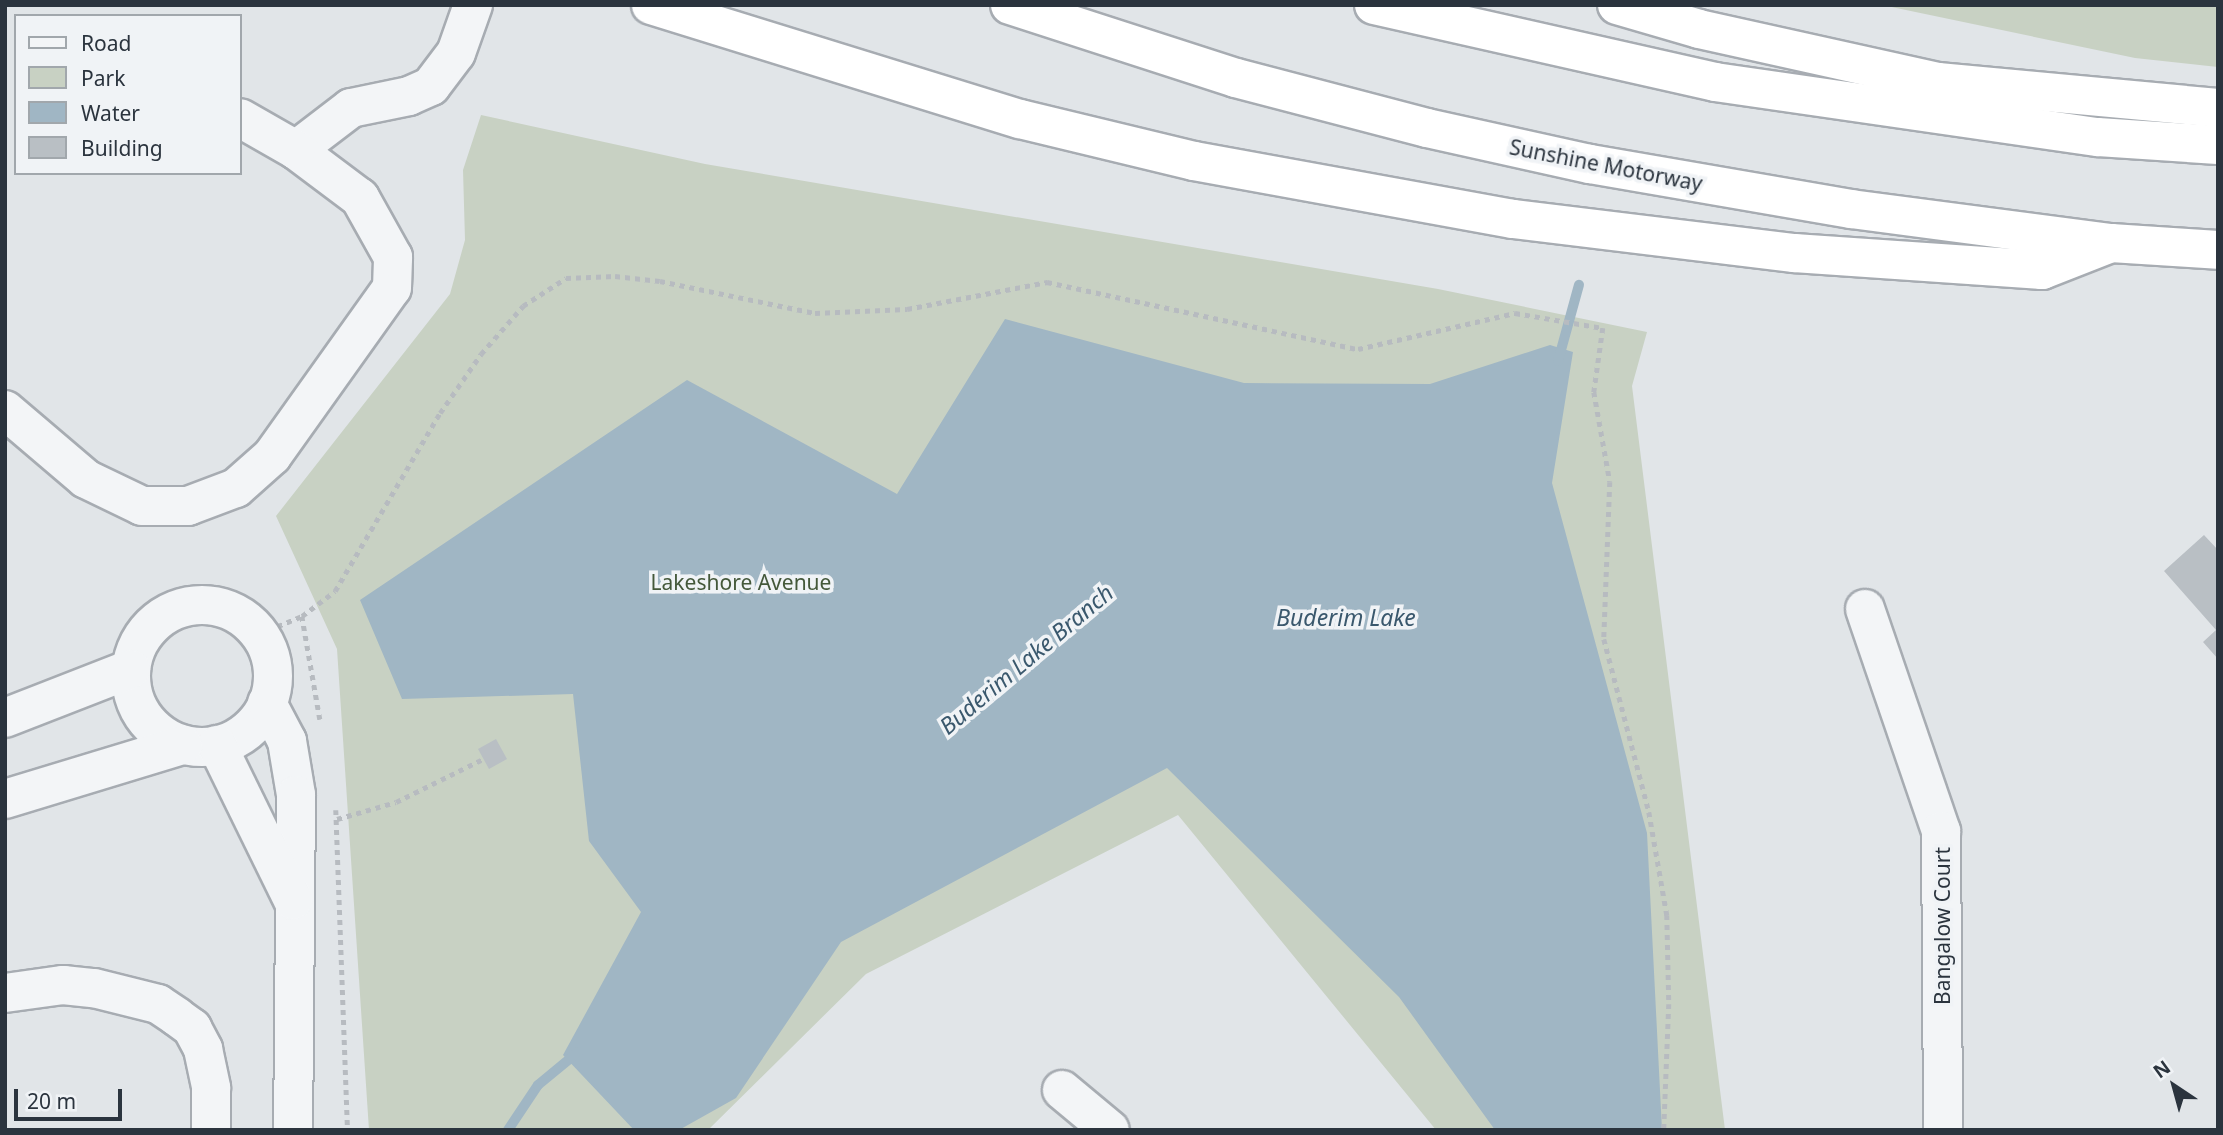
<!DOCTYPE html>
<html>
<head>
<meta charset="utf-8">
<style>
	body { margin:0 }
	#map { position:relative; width:2223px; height:1135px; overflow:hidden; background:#e1e5e8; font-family:"Noto Sans",sans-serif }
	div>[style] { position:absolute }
	.green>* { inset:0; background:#c8d1c3 }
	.water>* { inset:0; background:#a0b6c4 }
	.stream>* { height:10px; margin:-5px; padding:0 5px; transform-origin:5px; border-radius:5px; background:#a0b6c4 }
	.building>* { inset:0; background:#b9bfc4 }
	.path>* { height:4.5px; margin-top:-2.25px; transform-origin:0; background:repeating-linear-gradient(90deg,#b7bbc0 0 5px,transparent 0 10px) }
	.roads { filter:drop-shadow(2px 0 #a7acb2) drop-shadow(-2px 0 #a7acb2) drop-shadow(0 2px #a7acb2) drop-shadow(0 -2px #a7acb2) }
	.minor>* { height:38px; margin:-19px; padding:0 19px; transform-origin:19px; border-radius:19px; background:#f3f5f7 }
	.minor>.ring { margin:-19px; padding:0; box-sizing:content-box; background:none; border:38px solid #f3f5f7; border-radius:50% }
	.highway>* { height:38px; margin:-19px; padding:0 19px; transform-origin:19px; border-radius:19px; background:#fff }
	span { translate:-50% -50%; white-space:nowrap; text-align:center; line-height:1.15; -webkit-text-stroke:7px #f0f3f6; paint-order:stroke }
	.street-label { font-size:21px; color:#2b343e }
	.park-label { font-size:21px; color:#44583a }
	.water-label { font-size:23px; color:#3a586d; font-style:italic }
	.frame { position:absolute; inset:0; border:7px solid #2b343e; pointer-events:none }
	.legend { position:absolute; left:14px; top:14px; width:228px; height:161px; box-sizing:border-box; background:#f0f3f6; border:2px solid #a1a7ac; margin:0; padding:9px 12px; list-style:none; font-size:21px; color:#2b343e }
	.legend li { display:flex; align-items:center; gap:14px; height:35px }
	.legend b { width:35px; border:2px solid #a1a7ac }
	.north { position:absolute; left:2139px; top:1051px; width:70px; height:70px; -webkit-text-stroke:5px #f0f3f6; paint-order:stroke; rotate:324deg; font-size:19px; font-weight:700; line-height:28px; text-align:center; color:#2b343e }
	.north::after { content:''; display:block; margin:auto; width:24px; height:32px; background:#2b343e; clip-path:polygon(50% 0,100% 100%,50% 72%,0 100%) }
	.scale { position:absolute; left:14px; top:1089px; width:108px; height:32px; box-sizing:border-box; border:4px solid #2b343e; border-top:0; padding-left:9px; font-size:21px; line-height:24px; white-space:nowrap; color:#2b343e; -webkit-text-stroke:5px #f0f3f6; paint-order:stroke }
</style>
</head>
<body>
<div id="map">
	<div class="green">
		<div style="clip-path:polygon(1882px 5px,2218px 5px,2218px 67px,2135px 58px)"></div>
		<div style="clip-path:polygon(481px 115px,705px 164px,1438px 289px,1647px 332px,1632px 386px,1725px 1130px,1436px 1130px,1178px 815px,866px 974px,708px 1130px,369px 1130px,337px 649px,276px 516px,450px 294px,465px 240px,463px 170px)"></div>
	</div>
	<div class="water">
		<div style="clip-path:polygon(1005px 319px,1244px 383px,1430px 384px,1550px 345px,1573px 352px,1552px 483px,1647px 833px,1662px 1130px,1495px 1130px,1399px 997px,1167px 768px,841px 942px,736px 1098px,679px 1130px,634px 1130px,563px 1055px,641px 912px,589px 841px,573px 694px,402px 699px,360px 600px,687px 380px,897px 494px)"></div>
	</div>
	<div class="stream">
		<div style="left:1558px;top:361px;width:79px;rotate:-74.6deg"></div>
		<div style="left:508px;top:1130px;width:54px;rotate:-56.3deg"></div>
		<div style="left:538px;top:1085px;width:52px;rotate:-39.5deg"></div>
	</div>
	<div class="building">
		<div style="clip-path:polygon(2204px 535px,2218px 550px,2218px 659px,2203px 642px,2216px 630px,2164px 571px)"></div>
		<div style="clip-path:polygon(496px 739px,507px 759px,489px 769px,478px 749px)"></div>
	</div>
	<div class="path">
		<div style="left:302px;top:616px;width:105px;rotate:80.1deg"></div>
		<div style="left:259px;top:634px;width:47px;rotate:-22.7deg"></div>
		<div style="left:302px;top:616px;width:41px;rotate:-37.1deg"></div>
		<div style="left:335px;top:591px;width:207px;rotate:-59.5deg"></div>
		<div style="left:440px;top:413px;width:72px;rotate:-55.2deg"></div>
		<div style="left:481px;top:354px;width:64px;rotate:-48.8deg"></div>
		<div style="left:523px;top:306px;width:51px;rotate:-33.1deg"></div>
		<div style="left:566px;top:278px;width:49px;rotate:-2.3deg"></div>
		<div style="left:615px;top:276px;width:45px;rotate:6.3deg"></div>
		<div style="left:660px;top:281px;width:158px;rotate:11.7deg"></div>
		<div style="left:815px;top:313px;width:92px;rotate:-2.5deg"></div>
		<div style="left:907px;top:309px;width:143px;rotate:-10.9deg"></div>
		<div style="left:1047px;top:282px;width:318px;rotate:12.2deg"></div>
		<div style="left:1358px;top:349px;width:161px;rotate:-12.9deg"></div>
		<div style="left:1515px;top:313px;width:89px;rotate:9.7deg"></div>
		<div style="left:1603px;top:328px;width:65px;rotate:98deg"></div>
		<div style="left:1594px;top:392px;width:91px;rotate:79.9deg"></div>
		<div style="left:1610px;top:482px;width:157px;rotate:92.2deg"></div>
		<div style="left:1604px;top:639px;width:179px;rotate:75.4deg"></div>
		<div style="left:1649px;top:812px;width:105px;rotate:80.1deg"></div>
		<div style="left:1667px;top:915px;width:89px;rotate:88.7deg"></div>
		<div style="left:1669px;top:1004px;width:126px;rotate:92.3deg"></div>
		<div style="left:336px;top:810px;width:320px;rotate:87.9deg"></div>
		<div style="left:337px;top:819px;width:61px;rotate:-16.1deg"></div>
		<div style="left:396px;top:802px;width:97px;rotate:-26.3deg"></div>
	</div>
	<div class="roads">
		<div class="minor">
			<div style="left:296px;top:150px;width:69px;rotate:-37.4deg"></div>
			<div style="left:351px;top:108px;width:59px;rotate:-11.7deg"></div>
			<div style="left:409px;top:96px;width:24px;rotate:-24deg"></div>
			<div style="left:431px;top:86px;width:41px;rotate:-52.9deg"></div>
			<div style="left:456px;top:53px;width:51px;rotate:-70.5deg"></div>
			<div style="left:5px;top:410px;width:106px;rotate:40.4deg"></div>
			<div style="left:86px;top:479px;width:62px;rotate:25.7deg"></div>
			<div style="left:142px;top:506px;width:46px"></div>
			<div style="left:188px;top:506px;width:51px;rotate:-20.6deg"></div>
			<div style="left:236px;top:488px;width:48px;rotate:-41.6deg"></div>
			<div style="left:272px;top:456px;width:206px;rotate:-54.5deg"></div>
			<div style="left:392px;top:288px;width:31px;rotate:-88deg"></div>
			<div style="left:393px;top:257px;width:68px;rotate:-119.2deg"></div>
			<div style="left:360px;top:198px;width:80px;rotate:-143.1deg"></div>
			<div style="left:296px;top:150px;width:64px;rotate:-150.3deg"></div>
			<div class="ring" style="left:131px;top:605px;width:104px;height:104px"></div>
			<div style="left:1865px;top:609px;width:235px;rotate:71.1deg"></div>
			<div style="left:1941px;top:831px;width:299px;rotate:89.6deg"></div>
			<div style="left:267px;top:703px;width:43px;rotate:62.2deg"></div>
			<div style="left:287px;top:741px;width:55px;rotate:80.5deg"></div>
			<div style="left:296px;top:795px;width:335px;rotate:90.5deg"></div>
			<div style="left:5px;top:718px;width:135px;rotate:-21.3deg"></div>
			<div style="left:217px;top:745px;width:173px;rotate:63.9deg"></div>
			<div style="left:5px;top:799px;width:186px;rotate:-16.9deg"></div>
			<div style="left:5px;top:993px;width:59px;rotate:-7.9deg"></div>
			<div style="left:63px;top:985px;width:31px;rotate:6deg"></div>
			<div style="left:94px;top:988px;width:66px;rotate:14deg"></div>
			<div style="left:158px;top:1004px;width:23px;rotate:34deg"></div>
			<div style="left:177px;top:1017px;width:19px;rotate:36deg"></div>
			<div style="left:192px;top:1028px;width:24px;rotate:62deg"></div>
			<div style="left:203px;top:1049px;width:40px;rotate:78deg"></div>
			<div style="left:211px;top:1088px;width:42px;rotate:90deg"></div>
			<div style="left:1062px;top:1090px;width:62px;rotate:39.8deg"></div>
		</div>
		<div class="highway">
			<div style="left:651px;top:5px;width:386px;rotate:17.2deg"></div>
			<div style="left:1020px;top:119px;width:179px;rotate:13.6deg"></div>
			<div style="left:1194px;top:161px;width:324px;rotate:10.3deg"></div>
			<div style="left:1513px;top:219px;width:283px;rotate:6.9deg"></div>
			<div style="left:1794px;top:253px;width:249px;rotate:3.9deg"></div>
			<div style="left:2042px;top:270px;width:74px;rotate:-21.4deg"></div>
			<div style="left:1010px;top:5px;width:237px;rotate:17.9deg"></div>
			<div style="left:1236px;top:78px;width:197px;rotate:14.7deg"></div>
			<div style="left:1427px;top:128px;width:167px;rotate:12.5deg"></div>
			<div style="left:1590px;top:164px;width:265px;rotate:9.8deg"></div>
			<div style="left:1851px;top:209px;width:262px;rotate:7.5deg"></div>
			<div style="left:2111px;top:243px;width:107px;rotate:3.7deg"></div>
			<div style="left:1374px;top:5px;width:350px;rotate:12.7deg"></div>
			<div style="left:1715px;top:82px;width:387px;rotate:8.2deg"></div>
			<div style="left:2098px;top:137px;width:120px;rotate:3.8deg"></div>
			<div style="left:1617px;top:5px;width:85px;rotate:16.3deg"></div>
			<div style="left:1699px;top:29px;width:245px;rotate:12.5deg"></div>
			<div style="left:1938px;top:82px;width:281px;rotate:5.3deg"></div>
		</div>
	</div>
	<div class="street-label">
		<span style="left:1606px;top:165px;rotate:11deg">Sunshine Motorway</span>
		<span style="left:1942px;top:926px;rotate:-90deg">Bangalow Court</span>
	</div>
	<div class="park-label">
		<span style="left:741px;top:582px">Lakeshore Avenue</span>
	</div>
	<div class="water-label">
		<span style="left:1346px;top:617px">Buderim Lake</span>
		<span style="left:1026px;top:659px;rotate:-40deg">Buderim Lake Branch</span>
	</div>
	<div class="frame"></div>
	<ul class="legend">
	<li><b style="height:9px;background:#f3f5f7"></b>Road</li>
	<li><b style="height:19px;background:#c8d1c3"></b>Park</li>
	<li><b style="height:19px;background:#a0b6c4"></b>Water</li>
	<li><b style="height:19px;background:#b9bfc4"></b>Building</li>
	</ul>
	<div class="north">N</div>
	<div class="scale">20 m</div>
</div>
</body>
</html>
